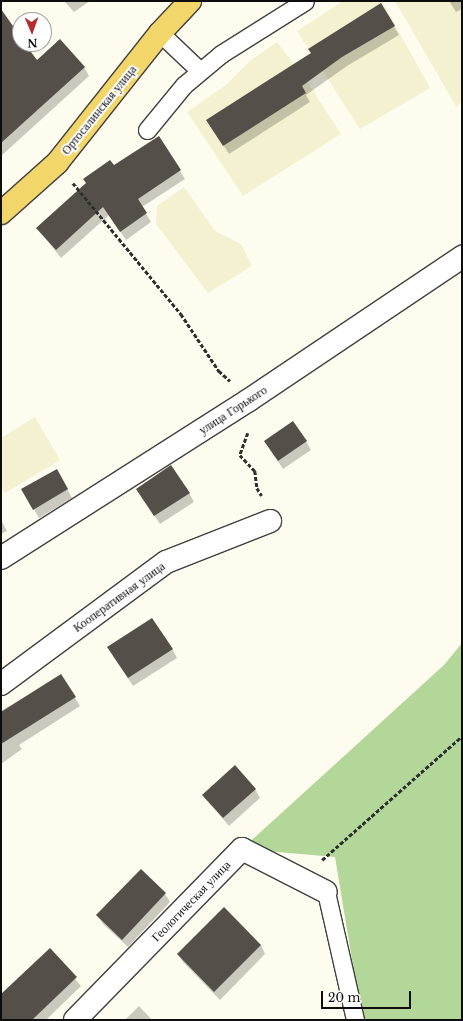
<!DOCTYPE html>
<html>
<head>
<meta charset="utf-8">
<style>
	body { margin:0 }
	#map { position:relative; width:463px; height:1021px; overflow:hidden; background:#fefcee; font-family:"Libre Baskerville",serif }
	div>[style] { position:absolute }
	.farmland>* { inset:0; background:#f3f1cf }
	.forest>* { inset:0; background:#b3d799 }
	.shadow>* { inset:0; background:#0003 }
	.building>* { inset:0; background:#554f4a }
	.path>* { height:2.5px; margin-top:-1.25px; transform-origin:0; background:repeating-linear-gradient(90deg,#2f2f2f 0 4px,transparent 0 6px) }
	.roads { filter:drop-shadow(1px 0 #404040) drop-shadow(-1px 0 #404040) drop-shadow(0 1px #404040) drop-shadow(0 -1px #404040) }
	.lane>* { height:17px; margin:-8.5px; padding:0 8.5px; transform-origin:8.5px; border-radius:8.5px; background:#fff }
	.street>* { height:22px; margin:-11px; padding:0 11px; transform-origin:11px; border-radius:11px; background:#fff }
	.primary>* { height:22px; margin:-11px; padding:0 11px; transform-origin:11px; border-radius:11px; background:#f3d669 }
	span { translate:-50% -50%; white-space:nowrap; text-align:center; line-height:1.15; -webkit-text-stroke:4px #fff; paint-order:stroke }
	.street-label { font-size:12px; color:#0d0d0d }
	.frame { position:absolute; inset:0; border:2px solid #0d0d0d; pointer-events:none }
	.north { position:absolute; left:12px; top:12px; width:40px; height:40px; box-sizing:border-box; background:#fff; border:1px solid #9e9e9e; border-radius:50%; rotate:178deg; font-size:11px; font-weight:700; line-height:16px; text-align:center; color:#0d0d0d }
	.north::after { content:''; display:block; margin:auto; width:14px; height:18px; background:#b82a2d; clip-path:polygon(50% 0,100% 100%,50% 72%,0 100%) }
	.scale { position:absolute; left:321px; top:991px; width:90px; height:18px; box-sizing:border-box; border:2px solid #0d0d0d; border-top:0; padding-left:5px; font-size:12px; line-height:14px; white-space:nowrap; color:#0d0d0d; -webkit-text-stroke:3px #fff; paint-order:stroke }
</style>
</head>
<body>
<div id="map">
	<div class="farmland">
		<div style="clip-path:polygon(343px 1px,382px 1px,430px 88px,360px 129px,297px 31px)"></div>
		<div style="clip-path:polygon(395px 1px,462px 1px,462px 99px,457px 108px)"></div>
		<div style="clip-path:polygon(277px 42px,308px 83px,341px 134px,243px 196px,187px 112px,226px 85px,251px 60px)"></div>
		<div style="clip-path:polygon(184px 187px,215px 231px,241px 244px,252px 266px,208px 293px,156px 224px,157px 206px)"></div>
		<div style="clip-path:polygon(35px 417px,60px 460px,5px 493px,1px 487px,1px 438px)"></div>
	</div>
	<div class="forest">
		<div style="clip-path:polygon(462px 643px,462px 1020px,362px 1020px,335px 857px,242px 849px,444px 665px)"></div>
	</div>
	<div class="shadow">
		<div style="clip-path:polygon(64px 1px,90px 1px,74px 12px)"></div>
		<div style="clip-path:polygon(449px 1px,462px 1px,462px 9px,456px 12px)"></div>
		<div style="clip-path:polygon(380px 4px,399px 35px,347px 66px,306px 95px,310px 102px,229px 154px,213px 129px)"></div>
		<div style="clip-path:polygon(84px 67px,89px 76px,1px 156px,1px 94px)"></div>
		<div style="clip-path:polygon(159px 137px,185px 179px,142px 207px,151px 222px,126px 240px,109px 215px,61px 258px,37px 228px)"></div>
		<div style="clip-path:polygon(306px 441px,311px 450px,283px 469px,265px 442px)"></div>
		<div style="clip-path:polygon(57px 470px,72px 498px,39px 518px,23px 490px)"></div>
		<div style="clip-path:polygon(137px 489px,189px 493px,194px 502px,160px 524px)"></div>
		<div style="clip-path:polygon(1px 520px,7px 531px,1px 534px)"></div>
		<div style="clip-path:polygon(172px 649px,177px 658px,133px 686px,113px 656px)"></div>
		<div style="clip-path:polygon(61px 675px,80px 706px,19px 745px,22px 749px,1px 764px,1px 711px)"></div>
		<div style="clip-path:polygon(255px 789px,260px 798px,229px 826px,203px 795px)"></div>
		<div style="clip-path:polygon(141px 871px,165px 894px,170px 902px,128px 947px,103px 924px,98px 916px)"></div>
		<div style="clip-path:polygon(261px 945px,265px 954px,220px 1000px,183px 962px,178px 954px)"></div>
		<div style="clip-path:polygon(50px 950px,81px 986px,46px 1020px,1px 1020px,1px 995px)"></div>
		<div style="clip-path:polygon(139px 1006px,152px 1020px,125px 1020px)"></div>
	</div>
	<div class="building">
		<div style="clip-path:polygon(381px 3px,395px 26px,342px 57px,302px 86px,306px 93px,223px 146px,206px 120px,311px 53px,308px 49px)"></div>
		<div style="clip-path:polygon(1px 9px,20px 36px,20px 44px,25px 44px,37px 60px,60px 39px,85px 67px,1px 143px)"></div>
		<div style="clip-path:polygon(159px 136px,181px 170px,138px 199px,147px 213px,120px 232px,103px 207px,56px 250px,36px 228px,86px 183px,83px 179px,110px 160px,114px 165px)"></div>
		<div style="clip-path:polygon(293px 421px,307px 441px,278px 461px,264px 441px)"></div>
		<div style="clip-path:polygon(171px 465px,190px 493px,154px 516px,136px 489px)"></div>
		<div style="clip-path:polygon(57px 469px,68px 489px,33px 510px,21px 489px)"></div>
		<div style="clip-path:polygon(152px 618px,173px 649px,128px 678px,107px 647px)"></div>
		<div style="clip-path:polygon(61px 674px,76px 697px,1px 744px,1px 712px)"></div>
		<div style="clip-path:polygon(235px 765px,256px 789px,223px 818px,202px 795px)"></div>
		<div style="clip-path:polygon(141px 869px,166px 893px,122px 940px,96px 915px)"></div>
		<div style="clip-path:polygon(224px 907px,261px 945px,214px 992px,177px 954px)"></div>
		<div style="clip-path:polygon(50px 948px,77px 977px,32px 1020px,1px 1020px,1px 994px)"></div>
	</div>
	<div class="path">
		<div style="left:73px;top:183px;width:170px;rotate:50.5deg"></div>
		<div style="left:181px;top:314px;width:69px;rotate:56.3deg"></div>
		<div style="left:219px;top:371px;width:15px;rotate:42deg"></div>
		<div style="left:248px;top:433px;width:23px;rotate:110deg"></div>
		<div style="left:240px;top:455px;width:22px;rotate:47deg"></div>
		<div style="left:255px;top:471px;width:17px;rotate:83deg"></div>
		<div style="left:257px;top:488px;width:9px;rotate:58deg"></div>
		<div style="left:322px;top:860px;width:187px;rotate:-41.5deg"></div>
	</div>
	<div class="roads">
		<div class="lane">
			<div style="left:160px;top:33px;width:55px;rotate:43.5deg"></div>
			<div style="left:147px;top:130px;width:58px;rotate:-50.6deg"></div>
			<div style="left:184px;top:85px;width:48px;rotate:-40deg"></div>
			<div style="left:221px;top:54px;width:99px;rotate:-32.2deg"></div>
			<div style="left:326px;top:892px;width:131px;rotate:77.2deg"></div>
		</div>
		<div class="street">
			<div style="left:1px;top:558px;width:294px;rotate:-32.5deg"></div>
			<div style="left:249px;top:400px;width:257px;rotate:-33.9deg"></div>
			<div style="left:1px;top:684px;width:205px;rotate:-36.5deg"></div>
			<div style="left:166px;top:562px;width:112px;rotate:-21.5deg"></div>
			<div style="left:75px;top:1020px;width:239px;rotate:-45.7deg"></div>
			<div style="left:242px;top:849px;width:94px;rotate:27.1deg"></div>
		</div>
		<div class="primary">
			<div style="left:1px;top:213px;width:75px;rotate:-41.8deg"></div>
			<div style="left:57px;top:163px;width:166px;rotate:-51.6deg"></div>
			<div style="left:160px;top:33px;width:44px;rotate:-46.8deg"></div>
		</div>
	</div>
	<div class="street-label">
		<span style="left:99px;top:110px;rotate:-51deg">Ортосалинская улица</span>
		<span style="left:233px;top:410px;rotate:-33deg">улица Горького</span>
		<span style="left:119px;top:597px;rotate:-36deg">Кооперативная улица</span>
		<span style="left:191px;top:901px;rotate:-46deg">Геологическая улица</span>
	</div>
	<div class="frame"></div>
	<div class="north">N</div>
	<div class="scale">20 m</div>
</div>
</body>
</html>
